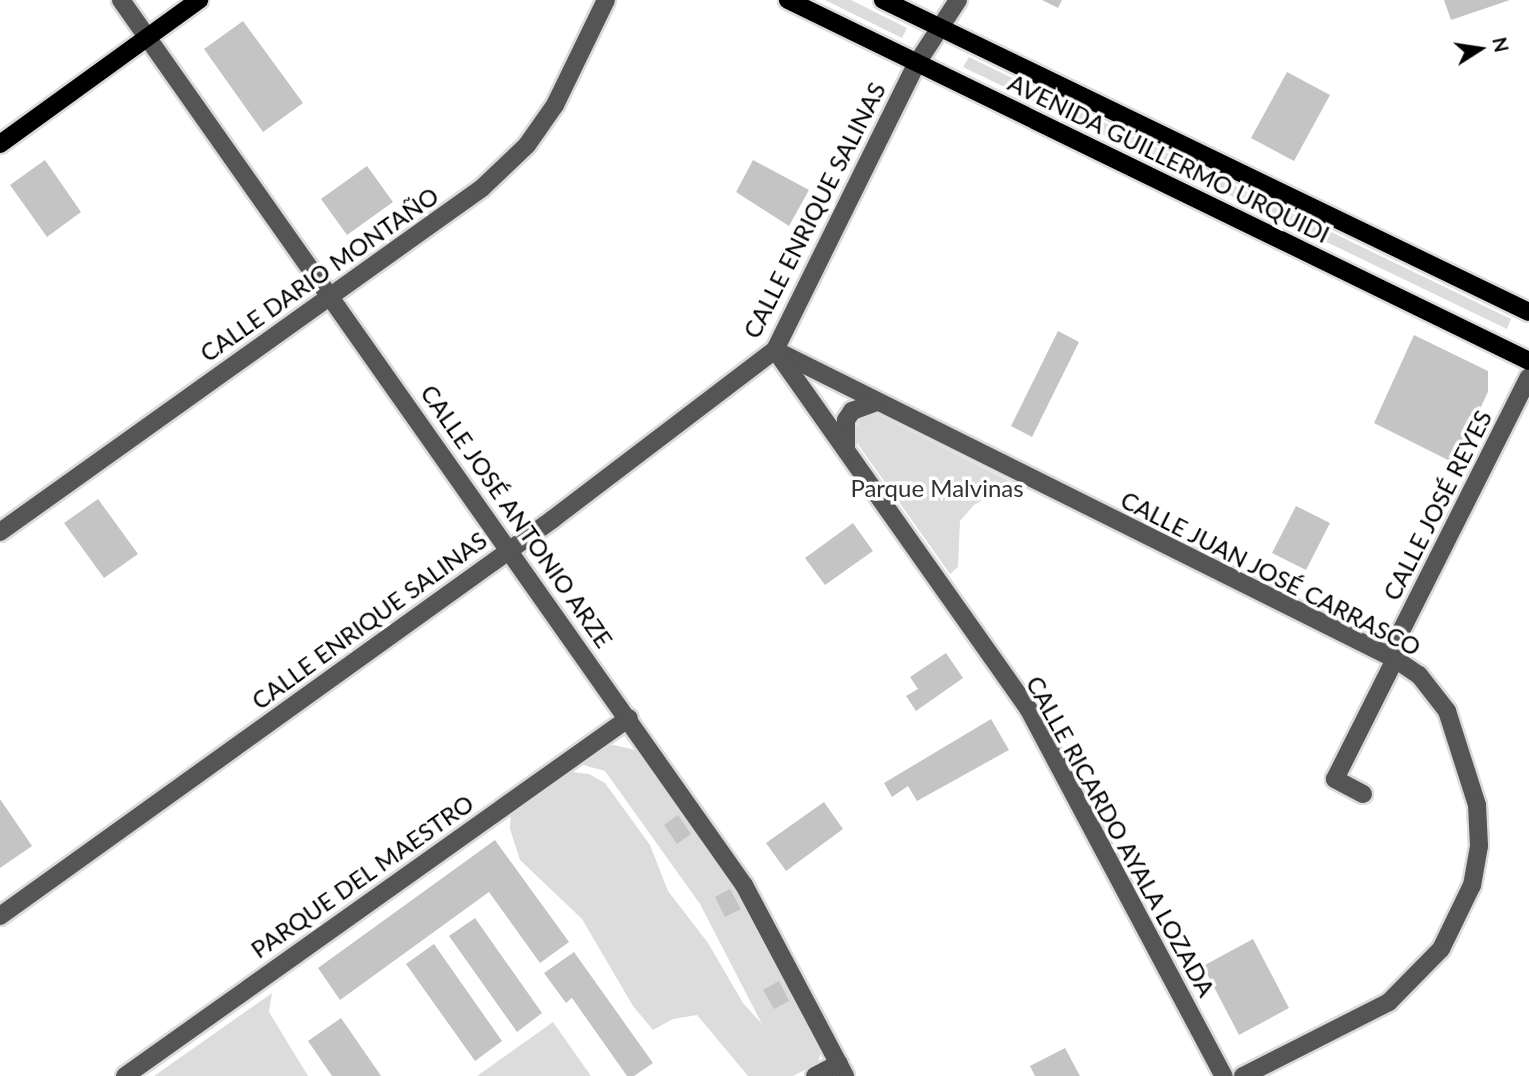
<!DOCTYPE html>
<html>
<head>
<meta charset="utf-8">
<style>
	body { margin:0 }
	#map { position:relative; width:1529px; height:1076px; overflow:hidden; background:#fff; font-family:Lato,sans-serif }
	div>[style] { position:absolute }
	.green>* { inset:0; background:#dcdcdc }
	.building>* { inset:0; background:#c4c4c4 }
	.roads { filter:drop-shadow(2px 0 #dbdbdb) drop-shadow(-2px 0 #dbdbdb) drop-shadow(0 2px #dbdbdb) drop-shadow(0 -2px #dbdbdb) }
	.minor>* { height:18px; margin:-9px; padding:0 9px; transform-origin:9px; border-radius:9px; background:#555 }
	.major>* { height:18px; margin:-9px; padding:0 9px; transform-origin:9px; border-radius:9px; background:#000 }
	span { translate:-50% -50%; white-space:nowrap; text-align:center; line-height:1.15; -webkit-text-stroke:7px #fff; paint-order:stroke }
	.street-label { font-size:24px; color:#000 }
	.park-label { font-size:24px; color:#333 }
	.north { position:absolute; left:1445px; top:14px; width:70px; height:70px; -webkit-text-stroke:5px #fff; paint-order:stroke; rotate:78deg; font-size:19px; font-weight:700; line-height:28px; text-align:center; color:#000 }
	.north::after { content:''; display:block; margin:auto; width:24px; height:32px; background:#000; clip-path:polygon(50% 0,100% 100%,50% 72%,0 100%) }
</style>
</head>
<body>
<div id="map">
	<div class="green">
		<div style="clip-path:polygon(825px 0,851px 0,907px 28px,902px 38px)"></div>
		<div style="clip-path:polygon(969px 57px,1511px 319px,1507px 329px,963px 67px)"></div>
		<div style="clip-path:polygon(877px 414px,1016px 484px,1015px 490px,996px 492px,974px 505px,960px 521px,958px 567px,950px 574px,857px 443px,855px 431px,860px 420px)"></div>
		<div style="clip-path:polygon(614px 745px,640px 751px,728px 874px,821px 1051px,818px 1063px,793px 1076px,748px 1076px,697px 1015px,673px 1019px,653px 1030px,633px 1006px,582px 919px,520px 860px,510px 829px,512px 791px,546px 769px,589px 774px,605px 783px,650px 845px,668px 891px,708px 943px,743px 1003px,762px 1024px,700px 904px,605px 771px,580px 764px,600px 748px)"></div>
		<div style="clip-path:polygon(272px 993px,269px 1012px,308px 1076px,154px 1076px)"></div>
		<div style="clip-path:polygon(553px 1022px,591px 1076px,477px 1076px)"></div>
	</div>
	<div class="building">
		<div style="clip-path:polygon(1042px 0,1062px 0,1058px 8px)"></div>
		<div style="clip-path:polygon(1444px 0,1510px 0,1451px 20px)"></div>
		<div style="clip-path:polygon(243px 21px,303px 103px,263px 132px,204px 49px)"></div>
		<div style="clip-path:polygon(1287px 72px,1330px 95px,1294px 161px,1251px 138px)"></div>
		<div style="clip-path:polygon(45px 160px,81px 212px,47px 237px,10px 185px)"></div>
		<div style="clip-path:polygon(753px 160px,809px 190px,789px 226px,736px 192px)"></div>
		<div style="clip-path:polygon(367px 166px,393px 202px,347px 235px,321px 199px)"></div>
		<div style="clip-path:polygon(1058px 331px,1079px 342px,1032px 437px,1011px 426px)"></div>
		<div style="clip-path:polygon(1414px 335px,1488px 371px,1488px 392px,1454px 463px,1374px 423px)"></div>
		<div style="clip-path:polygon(98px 499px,138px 554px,104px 578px,64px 523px)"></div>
		<div style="clip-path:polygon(1296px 506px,1330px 523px,1306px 570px,1272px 553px)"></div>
		<div style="clip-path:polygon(853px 523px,873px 551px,825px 585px,805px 558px)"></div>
		<div style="clip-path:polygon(946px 653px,963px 678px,916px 711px,906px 696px,918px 689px,910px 677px)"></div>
		<div style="clip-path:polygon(991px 719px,1009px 750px,917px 801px,908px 786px,892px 797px,884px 783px)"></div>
		<div style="clip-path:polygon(0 799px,32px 846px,0 868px)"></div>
		<div style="clip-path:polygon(824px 802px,843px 829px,786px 871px,766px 843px)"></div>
		<div style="clip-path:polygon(678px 815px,691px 834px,677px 844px,664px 825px)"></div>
		<div style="clip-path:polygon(495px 840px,569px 942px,540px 963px,489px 892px,340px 1000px,318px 968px)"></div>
		<div style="clip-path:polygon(730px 889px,741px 909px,725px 917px,715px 897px)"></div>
		<div style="clip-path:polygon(475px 918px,542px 1013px,517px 1032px,449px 936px)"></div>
		<div style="clip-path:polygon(1253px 939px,1289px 1008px,1239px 1035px,1203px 966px)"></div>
		<div style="clip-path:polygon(434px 944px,502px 1041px,475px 1061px,406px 964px)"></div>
		<div style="clip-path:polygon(574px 952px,653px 1063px,634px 1076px,627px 1076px,572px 998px,566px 1003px,544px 973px)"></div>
		<div style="clip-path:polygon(779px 981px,789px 1001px,774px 1009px,763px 990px)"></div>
		<div style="clip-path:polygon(341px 1018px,377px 1070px,381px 1076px,332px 1076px,308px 1041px)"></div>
		<div style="clip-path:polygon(1065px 1048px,1080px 1076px,1035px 1076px,1030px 1066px)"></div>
	</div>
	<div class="roads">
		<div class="minor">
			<div style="left:121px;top:0;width:1082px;rotate:54.86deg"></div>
			<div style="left:744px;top:885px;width:216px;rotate:62.1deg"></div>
			<div style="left:775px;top:350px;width:693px;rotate:26.49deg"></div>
			<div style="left:1395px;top:659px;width:29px;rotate:34deg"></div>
			<div style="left:1419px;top:675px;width:46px;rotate:52.1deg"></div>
			<div style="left:1447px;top:711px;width:99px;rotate:72.3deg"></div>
			<div style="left:1477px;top:805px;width:41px;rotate:87.2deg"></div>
			<div style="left:1479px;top:846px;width:40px;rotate:100deg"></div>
			<div style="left:1472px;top:885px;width:71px;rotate:115.8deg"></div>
			<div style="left:1441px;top:949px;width:74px;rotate:134.5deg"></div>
			<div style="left:1389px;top:1002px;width:164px;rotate:153.1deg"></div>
			<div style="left:778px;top:354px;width:436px;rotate:54.8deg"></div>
			<div style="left:1029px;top:710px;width:415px;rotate:62deg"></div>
			<div style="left:846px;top:450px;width:30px;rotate:-90deg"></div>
			<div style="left:846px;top:420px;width:11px;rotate:-56deg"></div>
			<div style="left:852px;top:411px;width:27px;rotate:-20deg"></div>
			<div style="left:0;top:532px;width:592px;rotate:-35.52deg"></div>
			<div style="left:482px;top:188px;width:62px;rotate:-43.7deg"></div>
			<div style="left:527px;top:145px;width:49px;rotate:-55deg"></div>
			<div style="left:555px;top:105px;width:117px;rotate:-64.1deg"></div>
			<div style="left:1389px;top:655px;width:311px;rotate:-63.3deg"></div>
			<div style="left:1363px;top:794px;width:32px;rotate:-152deg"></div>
			<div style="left:1335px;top:779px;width:134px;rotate:-63.4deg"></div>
			<div style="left:0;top:916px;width:681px;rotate:-35.67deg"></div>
			<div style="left:553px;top:519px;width:279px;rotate:-37.3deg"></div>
			<div style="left:775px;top:350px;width:320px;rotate:-63.7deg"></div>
			<div style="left:917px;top:63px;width:75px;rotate:-56.9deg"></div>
			<div style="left:125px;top:1076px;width:618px;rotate:-35.39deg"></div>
			<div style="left:815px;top:1076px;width:27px;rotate:-28deg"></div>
		</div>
		<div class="major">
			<div style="left:788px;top:0;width:824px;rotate:25.97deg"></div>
			<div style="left:883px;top:0;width:717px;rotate:25.78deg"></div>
			<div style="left:0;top:144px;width:246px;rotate:-35.9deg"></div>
		</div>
	</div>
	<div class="street-label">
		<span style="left:1169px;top:158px;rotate:26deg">AVENIDA GUILLERMO URQUIDI</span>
		<span style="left:814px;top:210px;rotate:-63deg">CALLE ENRIQUE SALINAS</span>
		<span style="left:319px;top:274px;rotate:-35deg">CALLE DARIO MONTAÑO</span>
		<span style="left:1437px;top:505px;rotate:-63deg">CALLE JOSÉ REYES</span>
		<span style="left:517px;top:516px;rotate:55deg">CALLE JOSÉ ANTONIO ARZE</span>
		<span style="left:1271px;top:573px;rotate:27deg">CALLE JUAN JOSÉ CARRASCO</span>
		<span style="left:369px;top:620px;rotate:-36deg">CALLE ENRIQUE SALINAS</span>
		<span style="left:1121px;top:836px;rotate:61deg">CALLE RICARDO AYALA LOZADA</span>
		<span style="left:362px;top:876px;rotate:-35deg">PARQUE DEL MAESTRO</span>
	</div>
	<div class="park-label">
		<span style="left:937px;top:488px">Parque Malvinas</span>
	</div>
	<div class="north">N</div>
</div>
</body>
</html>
